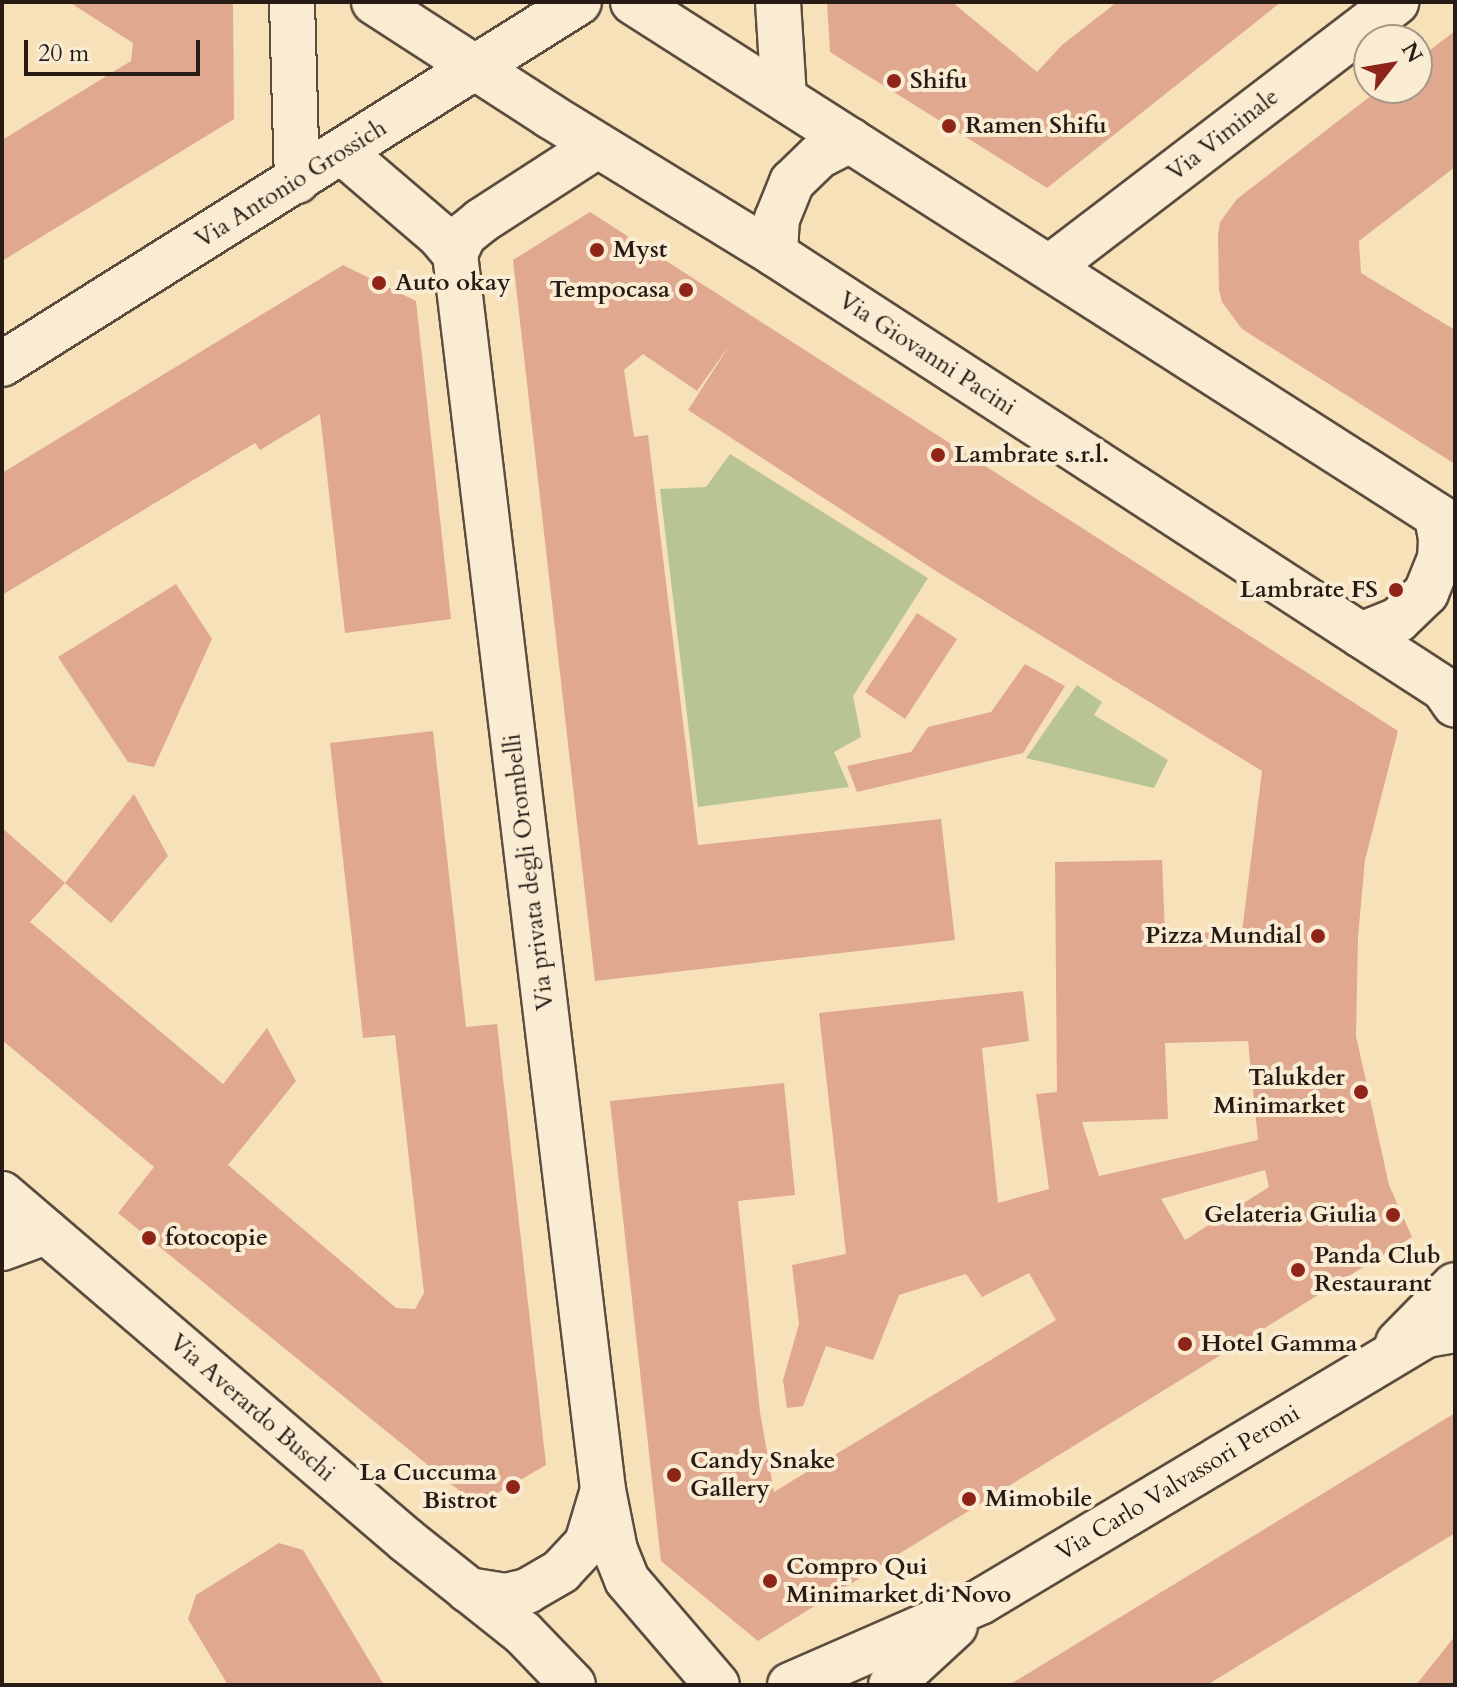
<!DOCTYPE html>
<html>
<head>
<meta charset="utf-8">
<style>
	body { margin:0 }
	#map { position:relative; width:1457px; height:1687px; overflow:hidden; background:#f7e1b9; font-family:Cardo,serif }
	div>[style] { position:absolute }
	.green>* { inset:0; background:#b8c492 }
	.building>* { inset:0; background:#e0a98f }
	.roads { filter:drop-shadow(2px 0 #5c4c3f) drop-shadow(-2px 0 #5c4c3f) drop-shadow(0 2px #5c4c3f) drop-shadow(0 -2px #5c4c3f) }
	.minor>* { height:44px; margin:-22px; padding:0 22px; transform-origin:22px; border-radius:22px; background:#faecd2 }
	.dots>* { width:22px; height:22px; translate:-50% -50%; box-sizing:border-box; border:4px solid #faecd2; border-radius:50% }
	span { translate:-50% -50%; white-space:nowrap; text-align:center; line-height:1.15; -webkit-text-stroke:8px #faecd2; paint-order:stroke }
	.poi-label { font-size:24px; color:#281b16; font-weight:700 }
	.left { translate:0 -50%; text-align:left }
	.right { translate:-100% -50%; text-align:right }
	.street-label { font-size:24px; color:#281b16 }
	.frame { position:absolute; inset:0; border:4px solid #281b16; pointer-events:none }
	.north { position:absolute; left:1353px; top:24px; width:80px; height:80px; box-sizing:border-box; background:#faecd2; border:2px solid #a69887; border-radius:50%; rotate:59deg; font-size:22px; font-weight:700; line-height:32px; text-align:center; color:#281b16 }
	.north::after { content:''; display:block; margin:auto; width:28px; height:36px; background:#8f2418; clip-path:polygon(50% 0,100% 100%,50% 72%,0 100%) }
	.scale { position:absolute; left:24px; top:40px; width:176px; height:36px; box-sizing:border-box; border:4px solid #281b16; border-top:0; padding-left:10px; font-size:24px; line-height:28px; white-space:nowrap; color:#281b16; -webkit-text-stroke:6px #faecd2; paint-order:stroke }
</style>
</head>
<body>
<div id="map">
	<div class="green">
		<div style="clip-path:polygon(730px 454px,928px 578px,853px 696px,861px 737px,834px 752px,849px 787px,698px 807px,660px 489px,706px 487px)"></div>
		<div style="clip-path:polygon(1077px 685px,1102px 702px,1094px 715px,1168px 760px,1154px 788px,1026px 758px)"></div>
	</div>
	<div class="building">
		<div style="clip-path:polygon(69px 2px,233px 2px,234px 119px,2px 261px,2px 140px,131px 61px,133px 43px)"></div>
		<div style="clip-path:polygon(827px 2px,952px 2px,1037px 72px,1062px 45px,1117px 2px,1281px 2px,1047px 188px,830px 52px)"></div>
		<div style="clip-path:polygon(1455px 31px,1455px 167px,1359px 241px,1361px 273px,1455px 330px,1455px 464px,1242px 329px,1222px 302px,1219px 290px,1218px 236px,1220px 222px,1237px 199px,1381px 88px,1417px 88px,1417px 60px)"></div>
		<div style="clip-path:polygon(evenodd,590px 212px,1398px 731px,1365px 860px,1358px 937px,1356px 1036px,1389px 1185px,1412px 1237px,758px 1641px,661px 1561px,610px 1101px,784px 1083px,795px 1195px,738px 1201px,760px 1412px,774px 1492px,1056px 1320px,1029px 1273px,982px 1297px,966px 1274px,899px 1295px,873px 1360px,826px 1346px,803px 1406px,787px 1408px,783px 1380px,799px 1324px,792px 1265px,846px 1254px,819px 1013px,1023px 991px,1029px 1041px,982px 1048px,998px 1203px,1049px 1189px,1036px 1094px,1057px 1092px,1055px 862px,1162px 860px,1165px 933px,1242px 932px,1262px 771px,939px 573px,688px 410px,731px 343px,697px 391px,643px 354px,624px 370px,634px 437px,648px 435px,698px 845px,941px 819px,955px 940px,595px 981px,513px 260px,590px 212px,1248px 1041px,1258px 1140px,1099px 1176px,1082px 1122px,1168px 1119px,1165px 1043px,1248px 1041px,590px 212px,1265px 1170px,1269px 1187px,1185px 1240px,1161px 1199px,1265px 1170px)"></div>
		<div style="clip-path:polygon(343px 265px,416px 301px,451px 619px,345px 633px,320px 414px,260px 450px,255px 443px,2px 595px,2px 473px)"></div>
		<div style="clip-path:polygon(176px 584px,212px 639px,154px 767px,128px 762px,58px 657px)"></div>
		<div style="clip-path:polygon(917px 613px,957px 639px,905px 719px,865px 692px)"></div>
		<div style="clip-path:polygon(1025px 664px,1065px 686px,1023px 753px,857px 792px,847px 766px,911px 752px,928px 727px,991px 712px)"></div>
		<div style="clip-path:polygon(433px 731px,466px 1027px,497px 1024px,546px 1465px,477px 1505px,118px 1213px,154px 1167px,2px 1040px,2px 828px,65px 883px,30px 922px,223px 1084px,267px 1028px,296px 1081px,228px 1165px,396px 1308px,415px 1309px,424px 1293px,395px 1035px,363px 1038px,330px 743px)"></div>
		<div style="clip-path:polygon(134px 794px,168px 856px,111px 923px,65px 883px)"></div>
		<div style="clip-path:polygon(1455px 1413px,1455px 1533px,1207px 1685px,1009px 1685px)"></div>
		<div style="clip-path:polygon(279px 1543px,303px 1550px,384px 1685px,228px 1685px,188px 1619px,196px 1595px)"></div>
		<div style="clip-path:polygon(1455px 1636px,1455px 1685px,1416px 1685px)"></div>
	</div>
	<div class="roads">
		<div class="minor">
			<div style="left:292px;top:2px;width:179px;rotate:88.4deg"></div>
			<div style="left:374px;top:2px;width:210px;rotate:32.9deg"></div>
			<div style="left:550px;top:116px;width:264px;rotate:31.5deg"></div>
			<div style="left:775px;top:254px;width:699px;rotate:33.03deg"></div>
			<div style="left:1361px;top:635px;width:99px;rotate:33deg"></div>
			<div style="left:1444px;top:689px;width:19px;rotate:55deg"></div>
			<div style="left:633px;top:2px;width:975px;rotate:32.57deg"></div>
			<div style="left:778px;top:2px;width:96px;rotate:86.4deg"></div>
			<div style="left:342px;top:152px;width:128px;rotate:40.6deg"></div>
			<div style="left:439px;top:235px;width:25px;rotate:50deg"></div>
			<div style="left:455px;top:254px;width:1245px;rotate:83.17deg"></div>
			<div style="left:603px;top:1490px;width:61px;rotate:78.7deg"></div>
			<div style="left:615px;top:1550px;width:32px;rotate:68deg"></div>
			<div style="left:627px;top:1580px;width:138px;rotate:49.4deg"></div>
			<div style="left:455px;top:254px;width:21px;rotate:-65deg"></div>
			<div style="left:464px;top:235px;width:22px;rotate:-39deg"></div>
			<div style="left:481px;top:221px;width:138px;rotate:-32.9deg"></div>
			<div style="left:775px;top:254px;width:35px;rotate:-87deg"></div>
			<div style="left:777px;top:219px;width:40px;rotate:-68deg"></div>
			<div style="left:792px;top:182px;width:37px;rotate:-44deg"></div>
			<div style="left:819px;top:156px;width:35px;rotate:-27deg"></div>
			<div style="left:1050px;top:267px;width:436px;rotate:-37.4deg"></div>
			<div style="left:2px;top:364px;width:681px;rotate:-32.1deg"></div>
			<div style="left:1361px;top:635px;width:40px;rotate:-22deg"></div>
			<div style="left:1398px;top:620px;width:39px;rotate:-44deg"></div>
			<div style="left:1426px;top:593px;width:37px;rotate:-68deg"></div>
			<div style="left:1440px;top:559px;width:20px;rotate:-87deg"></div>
			<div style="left:1441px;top:539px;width:22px;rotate:-100deg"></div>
			<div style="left:2px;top:1194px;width:532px;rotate:40.58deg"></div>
			<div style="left:406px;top:1540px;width:149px;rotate:38.5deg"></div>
			<div style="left:523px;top:1633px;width:72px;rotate:46.1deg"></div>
			<div style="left:2px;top:1248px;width:47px;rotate:-20deg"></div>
			<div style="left:1398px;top:1343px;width:81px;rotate:-45.5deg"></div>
			<div style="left:468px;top:1590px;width:38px;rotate:9deg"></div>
			<div style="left:506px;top:1596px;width:22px;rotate:-13deg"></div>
			<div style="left:527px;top:1591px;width:39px;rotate:-30deg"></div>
			<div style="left:561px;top:1571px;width:38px;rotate:-47deg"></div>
			<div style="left:587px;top:1543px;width:52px;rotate:-73.3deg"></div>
			<div style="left:790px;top:1685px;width:207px;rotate:-23.6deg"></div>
			<div style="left:980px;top:1602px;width:520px;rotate:-30.91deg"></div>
			<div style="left:1426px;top:1335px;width:29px;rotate:-10deg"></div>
			<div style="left:891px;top:1685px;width:87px;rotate:-42.7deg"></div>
		</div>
	</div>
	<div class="dots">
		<div style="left:894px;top:81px;background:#8f2418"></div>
		<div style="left:949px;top:126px;background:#8f2418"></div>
		<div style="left:597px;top:250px;background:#8f2418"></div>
		<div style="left:379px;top:283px;background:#8f2418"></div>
		<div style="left:686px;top:290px;background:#8f2418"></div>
		<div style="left:938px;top:455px;background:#8f2418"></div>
		<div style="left:1396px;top:590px;background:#8f2418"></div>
		<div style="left:1318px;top:936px;background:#8f2418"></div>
		<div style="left:1361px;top:1092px;background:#8f2418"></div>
		<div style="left:1393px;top:1215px;background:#8f2418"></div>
		<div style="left:149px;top:1238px;background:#8f2418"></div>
		<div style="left:1298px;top:1270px;background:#8f2418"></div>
		<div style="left:1185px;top:1344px;background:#8f2418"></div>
		<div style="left:674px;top:1475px;background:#8f2418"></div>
		<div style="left:513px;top:1487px;background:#8f2418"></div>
		<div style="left:969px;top:1499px;background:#8f2418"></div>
		<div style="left:770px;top:1581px;background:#8f2418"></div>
	</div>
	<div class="poi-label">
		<span class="left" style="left:910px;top:81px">Shifu</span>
		<span class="left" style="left:965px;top:126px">Ramen Shifu</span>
		<span class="left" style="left:613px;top:250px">Myst</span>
		<span class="left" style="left:395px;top:283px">Auto okay</span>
		<span class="right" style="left:670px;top:290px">Tempocasa</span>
		<span class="left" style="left:954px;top:455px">Lambrate s.r.l.</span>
		<span class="right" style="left:1378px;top:590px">Lambrate FS</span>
		<span class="right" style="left:1302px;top:936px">Pizza Mundial</span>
		<span class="right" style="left:1345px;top:1092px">Talukder<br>Minimarket</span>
		<span class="right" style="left:1377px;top:1215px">Gelateria Giulia</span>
		<span class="left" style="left:165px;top:1238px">fotocopie</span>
		<span class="left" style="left:1314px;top:1270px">Panda Club<br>Restaurant</span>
		<span class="left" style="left:1201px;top:1344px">Hotel Gamma</span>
		<span class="left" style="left:690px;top:1475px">Candy Snake<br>Gallery</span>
		<span class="right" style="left:497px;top:1487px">La Cuccuma<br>Bistrot</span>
		<span class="left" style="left:985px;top:1499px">Mimobile</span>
		<span class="left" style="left:786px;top:1581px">Compro Qui<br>Minimarket di Novo</span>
	</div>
	<div class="street-label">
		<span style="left:1223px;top:135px;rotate:-38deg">Via Viminale</span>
		<span style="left:291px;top:184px;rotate:-32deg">Via Antonio Grossich</span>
		<span style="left:927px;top:354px;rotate:33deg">Via Giovanni Pacini</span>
		<span style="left:529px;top:872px;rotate:-97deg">Via privata degli Orombelli</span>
		<span style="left:252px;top:1408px;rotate:41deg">Via Averardo Buschi</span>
		<span style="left:1178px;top:1483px;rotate:-31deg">Via Carlo Valvassori Peroni</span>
	</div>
	<div class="frame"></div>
	<div class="north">N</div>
	<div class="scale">20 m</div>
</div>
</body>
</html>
